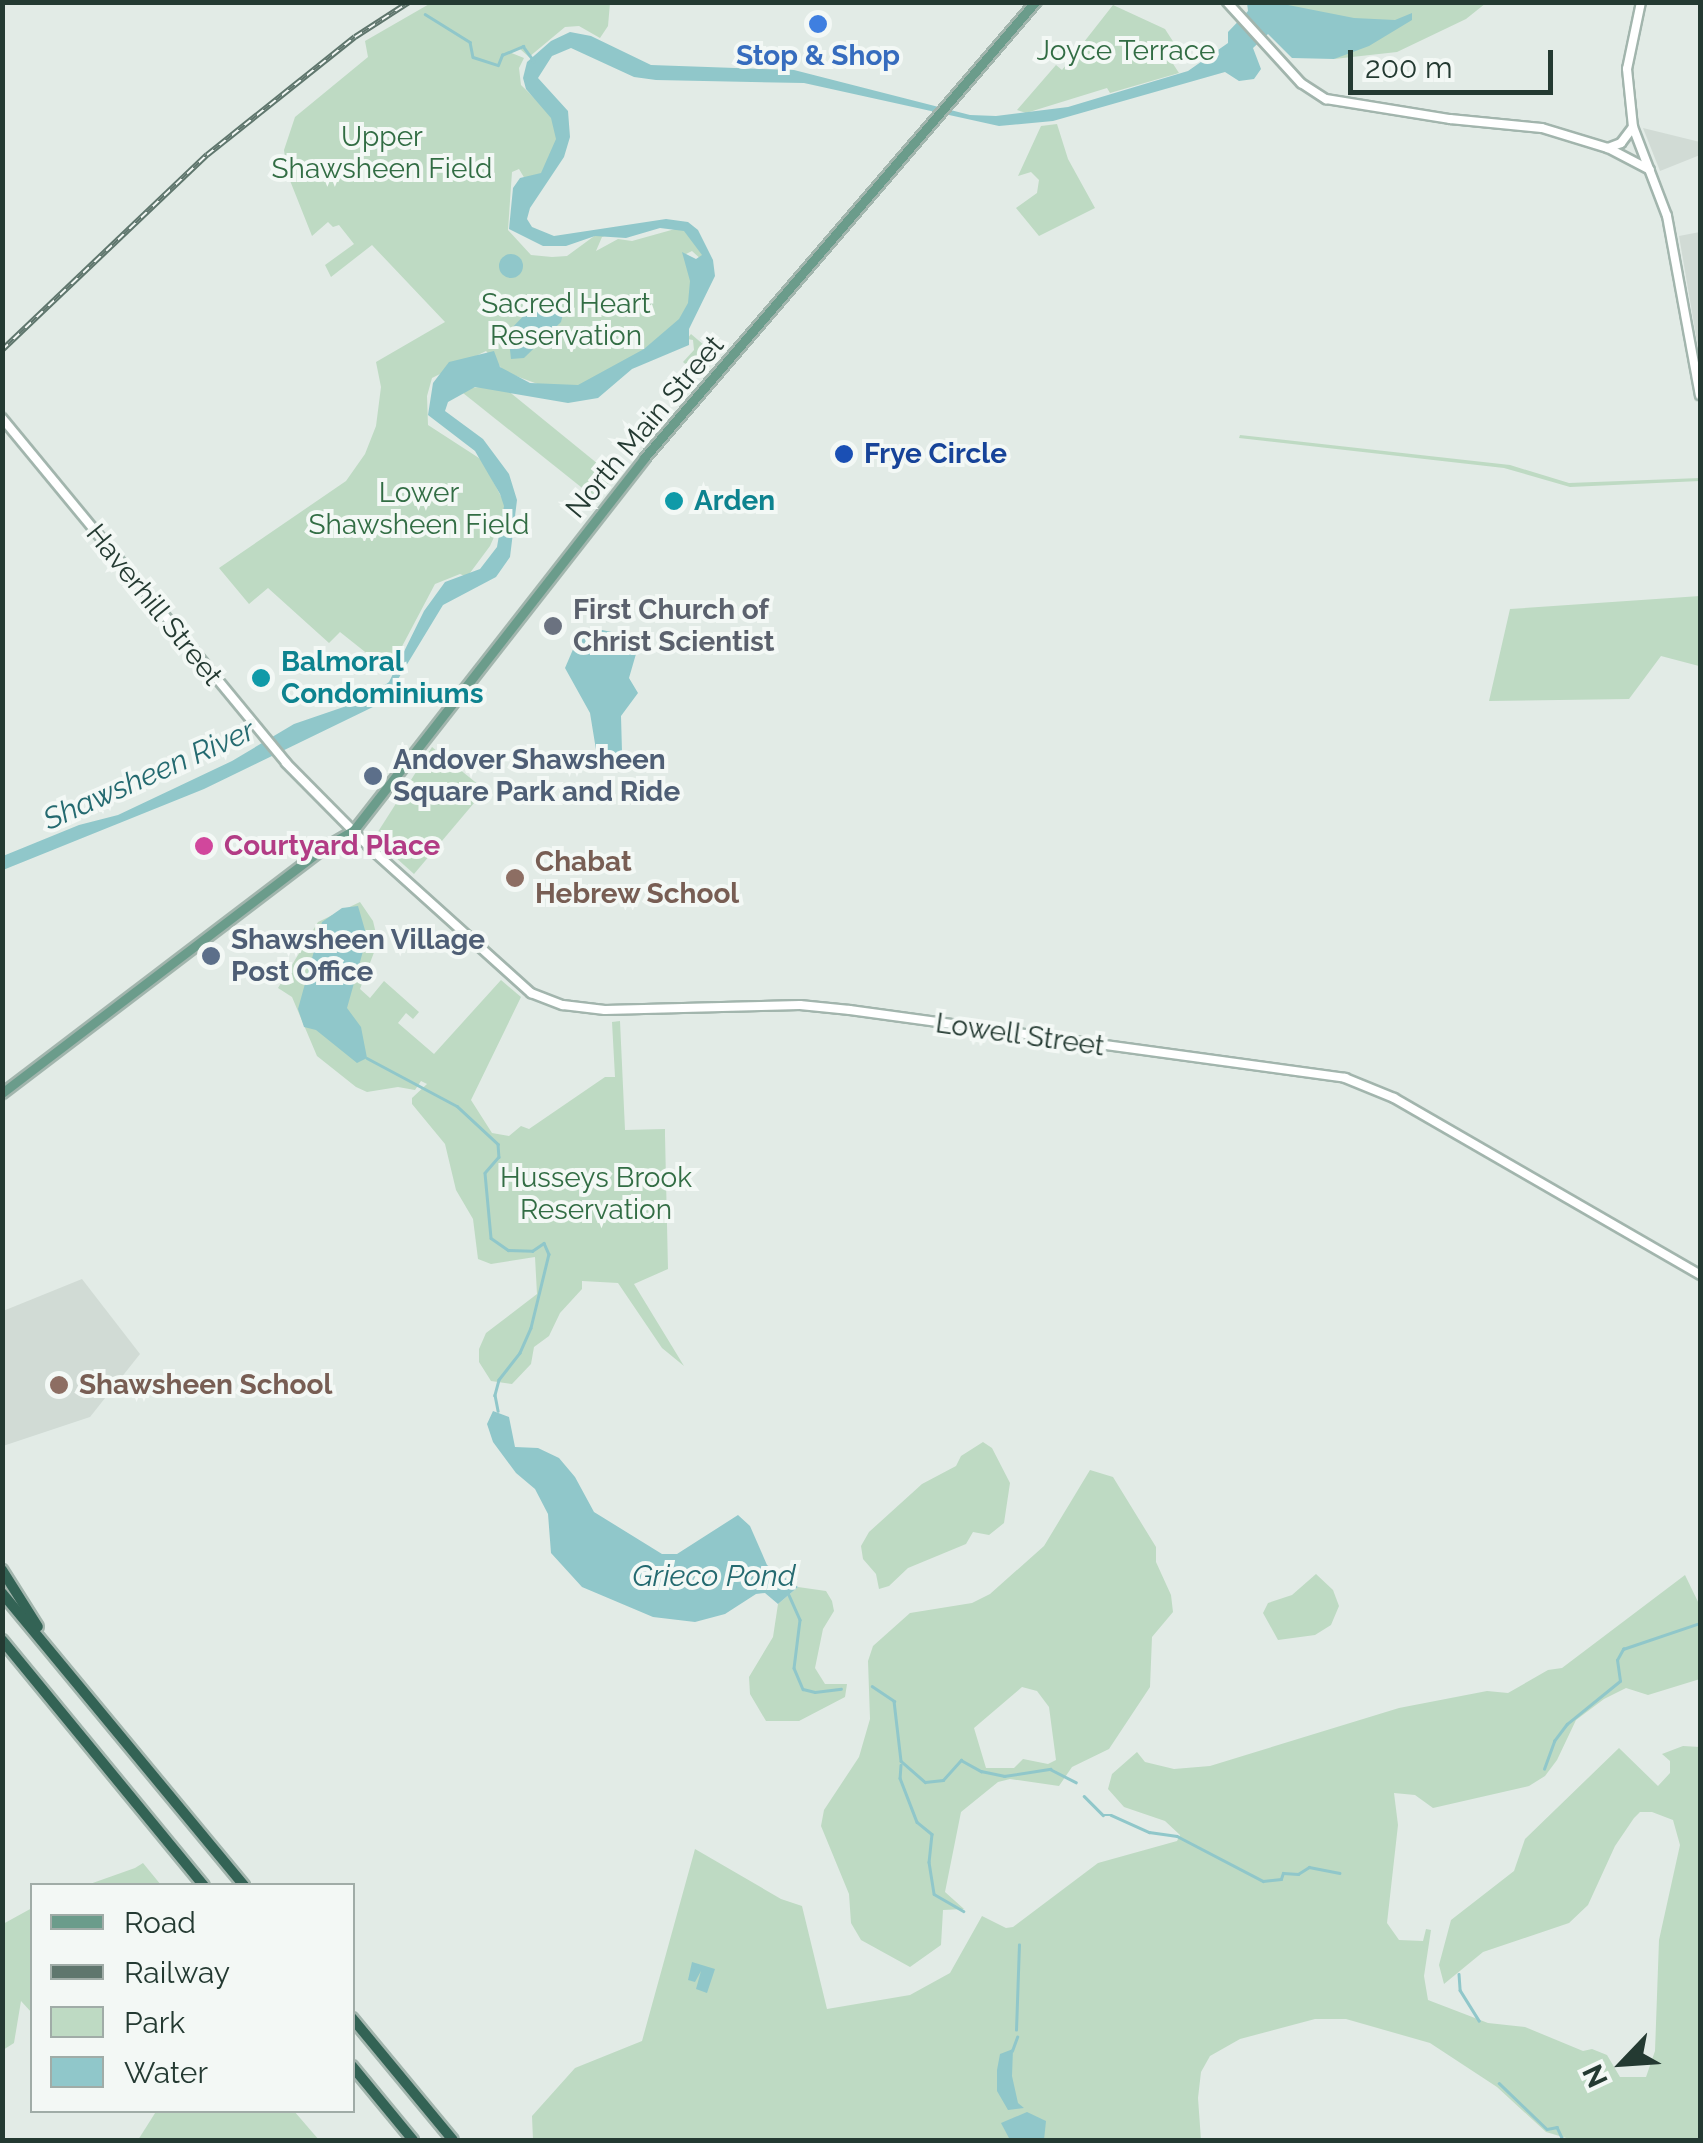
<!DOCTYPE html>
<html>
<head>
<meta charset="utf-8">
<style>
	body { margin:0 }
	#map { position:relative; width:1703px; height:2143px; overflow:hidden; background:#e2ebe6; font-family:Raleway,sans-serif }
	div>[style] { position:absolute }
	.built>* { inset:0; background:#d1dbd5 }
	.green>* { inset:0; background:#bedac3 }
	.water>* { inset:0; background:#90c7ca }
	.round { border-radius:50% }
	.stream>* { height:2.5px; margin:-1.25px; padding:0 1.25px; transform-origin:1.25px; border-radius:1.25px; background:#90c7ca }
	.roads { filter:drop-shadow(2px 0 #a2b5ad) drop-shadow(-2px 0 #a2b5ad) drop-shadow(0 2px #a2b5ad) drop-shadow(0 -2px #a2b5ad) }
	.secondary>* { height:8px; margin:-4px; padding:0 4px; transform-origin:4px; border-radius:4px; background:#fff }
	.primary>* { height:9px; margin:-4.5px; padding:0 4.5px; transform-origin:4.5px; border-radius:4.5px; background:#6b9c8b }
	.motorway>* { height:10px; margin:-5px; padding:0 5px; transform-origin:5px; border-radius:5px; background:#336355 }
	.rail>* { height:6px; margin-top:-3px; transform-origin:0; background:repeating-linear-gradient(90deg,#f3f8f5 0 8px,#5f766d 0 16px); box-sizing:border-box; border-block:2px solid #5f766d }
	.dots>* { width:28px; height:28px; translate:-50% -50%; box-sizing:border-box; border:5px solid #f3f8f5; border-radius:50% }
	span { translate:-50% -50%; white-space:nowrap; text-align:center; line-height:1.15; -webkit-text-stroke:8px #f3f8f5; paint-order:stroke }
	.park-label { font-size:28px; color:#326d44 }
	.shop-label { font-size:28px; color:#366cbe; font-weight:700 }
	.street-label { font-size:28px; color:#243a32 }
	.transit-label { font-size:28px; color:#164399; font-weight:700 }
	.left { translate:0 -50%; text-align:left }
	.culture-label { font-size:28px; color:#0d838f; font-weight:700 }
	.worship-label { font-size:28px; color:#5b616d; font-weight:700 }
	.service-label { font-size:28px; color:#4e5e75; font-weight:700 }
	.hotel-label { font-size:28px; color:#b23c85; font-weight:700 }
	.education-label { font-size:28px; color:#785e54; font-weight:700 }
	.water-label { font-size:30px; color:#246a70; font-style:italic }
	.frame { position:absolute; inset:0; border:5px solid #243a32; pointer-events:none }
	.legend { position:absolute; left:30px; top:1883px; width:325px; height:230px; box-sizing:border-box; background:#f3f8f5; border:2px solid #a0aca7; margin:0; padding:12px 18px; list-style:none; font-size:30px; color:#243a32 }
	.legend li { display:flex; align-items:center; gap:20px; height:50px }
	.legend b { width:50px; border:2px solid #a0aca7 }
	.north { position:absolute; left:1573px; top:2013px; width:100px; height:100px; -webkit-text-stroke:8px #f3f8f5; paint-order:stroke; rotate:245deg; font-size:28px; font-weight:700; line-height:40px; text-align:center; color:#243a32 }
	.north::after { content:''; display:block; margin:auto; width:35px; height:45px; background:#243a32; clip-path:polygon(50% 0,100% 100%,50% 72%,0 100%) }
	.scale { position:absolute; left:1348px; top:50px; width:205px; height:45px; box-sizing:border-box; border:5px solid #243a32; border-top:0; padding-left:12px; font-size:30px; line-height:35px; white-space:nowrap; color:#243a32; -webkit-text-stroke:8px #f3f8f5; paint-order:stroke }
</style>
</head>
<body>
<div id="map">
	<div class="built">
		<div style="clip-path:polygon(1643px 128px,1700px 142px,1700px 155px,1660px 171px)"></div>
		<div style="clip-path:polygon(1700px 232px,1700px 359px,1679px 236px)"></div>
		<div style="clip-path:polygon(82px 1279px,140px 1354px,90px 1417px,3px 1446px,3px 1311px)"></div>
	</div>
	<div class="green">
		<div style="clip-path:polygon(431px 3px,610px 3px,608px 26px,600px 38px,579px 26px,565px 27px,529px 57px,520px 49px,509px 52px,524px 58px,519px 68px,521px 85px,555px 118px,560px 140px,546px 176px,525px 179px,519px 169px,512px 172px,508px 230px,531px 255px,552px 257px,567px 256px,597px 234px,610px 234px,602px 237px,596px 251px,618px 239px,632px 241px,675px 229px,697px 230px,704px 262px,692px 251px,686px 254px,701px 297px,663px 339px,581px 388px,543px 386px,505px 372px,486px 351px,432px 378px,427px 396px,428px 425px,482px 460px,507px 508px,490px 546px,467px 577px,460px 574px,435px 584px,389px 671px,340px 632px,329px 643px,268px 588px,249px 604px,219px 568px,346px 481px,365px 454px,376px 426px,381px 387px,376px 362px,445px 322px,372px 245px,331px 277px,325px 265px,354px 244px,339px 225px,333px 227px,328px 222px,312px 236px,287px 173px,284px 150px,295px 117px,368px 57px,365px 41px)"></div>
		<div style="clip-path:polygon(1261px 3px,1486px 3px,1466px 19px,1397px 52px,1334px 59px,1347px 51px)"></div>
		<div style="clip-path:polygon(1113px 5px,1165px 29px,1176px 46px,1166px 53px,1179px 73px,1110px 93px,1107px 88px,1026px 113px,1017px 110px,1056px 65px,1062px 70px)"></div>
		<div style="clip-path:polygon(1057px 124px,1068px 159px,1095px 208px,1039px 236px,1016px 208px,1037px 193px,1039px 180px,1031px 172px,1018px 176px,1041px 126px)"></div>
		<div style="clip-path:polygon(691px 334px,718px 357px,700px 377px,683px 362px,694px 350px,693px 340px,687px 339px)"></div>
		<div style="clip-path:polygon(480px 387px,506px 389px,614px 477px,596px 499px,458px 389px)"></div>
		<div style="clip-path:polygon(1240px 435px,1510px 465px,1569px 483px,1700px 478px,1700px 481px,1570px 487px,1504px 468px,1239px 438px)"></div>
		<div style="clip-path:polygon(1700px 596px,1699px 666px,1661px 656px,1629px 699px,1489px 701px,1510px 609px)"></div>
		<div style="clip-path:polygon(432px 747px,485px 790px,414px 874px,374px 838px)"></div>
		<div style="clip-path:polygon(360px 902px,373px 921px,378px 942px,360px 989px,370px 998px,384px 981px,419px 1012px,413px 1019px,406px 1013px,398px 1023px,434px 1054px,501px 980px,521px 997px,471px 1100px,492px 1133px,509px 1136px,521px 1126px,529px 1129px,605px 1077px,615px 1077px,612px 1022px,620px 1021px,625px 1130px,665px 1129px,665px 1135px,668px 1269px,634px 1284px,684px 1366px,662px 1348px,618px 1283px,582px 1281px,582px 1289px,560px 1313px,549px 1336px,534px 1347px,531px 1364px,512px 1384px,491px 1381px,479px 1362px,479px 1349px,486px 1333px,537px 1294px,535px 1257px,491px 1264px,478px 1259px,473px 1219px,456px 1190px,445px 1144px,412px 1104px,412px 1098px,427px 1084px,421px 1081px,415px 1090px,398px 1087px,367px 1092px,356px 1087px,317px 1056px,292px 997px,278px 988px,318px 922px)"></div>
		<div style="clip-path:polygon(983px 1442px,992px 1448px,1010px 1483px,1004px 1523px,989px 1535px,973px 1532px,966px 1544px,908px 1568px,889px 1586px,879px 1589px,876px 1574px,863px 1559px,861px 1546px,869px 1532px,922px 1484px,956px 1466px,961px 1456px)"></div>
		<div style="clip-path:polygon(evenodd,1090px 1470px,1113px 1477px,1156px 1547px,1156px 1562px,1171px 1595px,1173px 1612px,1152px 1637px,1150px 1687px,1109px 1749px,1072px 1767px,1059px 1786px,1010px 1779px,998px 1782px,961px 1812px,945px 1892px,964px 1909px,943px 1910px,941px 1945px,910px 1967px,861px 1940px,851px 1923px,849px 1894px,821px 1826px,824px 1810px,859px 1757px,870px 1719px,868px 1661px,873px 1646px,910px 1613px,972px 1603px,990px 1594px,1044px 1546px,1090px 1470px,1022px 1687px,1037px 1691px,1049px 1707px,1056px 1760px,1048px 1764px,1023px 1759px,1014px 1768px,986px 1768px,974px 1728px,1022px 1687px)"></div>
		<div style="clip-path:polygon(1316px 1574px,1333px 1590px,1339px 1606px,1331px 1625px,1315px 1635px,1278px 1640px,1263px 1613px,1268px 1603px,1292px 1595px)"></div>
		<div style="clip-path:polygon(1685px 1575px,1700px 1606px,1700px 1679px,1648px 1695px,1626px 1688px,1604px 1699px,1576px 1720px,1557px 1760px,1545px 1776px,1529px 1786px,1433px 1808px,1415px 1795px,1394px 1793px,1398px 1825px,1387px 1923px,1399px 1940px,1423px 1941px,1426px 1929px,1431px 1930px,1424px 1976px,1428px 2000px,1488px 2023px,1525px 2027px,1583px 2051px,1592px 2049px,1607px 2055px,1620px 2077px,1646px 2077px,1655px 2051px,1659px 1940px,1680px 1845px,1673px 1820px,1652px 1812px,1640px 1812px,1634px 1818px,1615px 1846px,1588px 1905px,1569px 1923px,1483px 1952px,1444px 1984px,1439px 1965px,1451px 1920px,1514px 1871px,1525px 1839px,1619px 1748px,1658px 1786px,1670px 1773px,1670px 1761px,1662px 1754px,1683px 1746px,1700px 1747px,1700px 2140px,1573px 2140px,1546px 2132px,1497px 2087px,1430px 2043px,1346px 2019px,1315px 2019px,1240px 2039px,1210px 2056px,1201px 2072px,1198px 2098px,1201px 2140px,533px 2140px,532px 2116px,575px 2068px,642px 2041px,695px 1849px,781px 1899px,802px 1906px,827px 2009px,910px 1995px,950px 1973px,982px 1916px,1006px 1928px,1013px 1927px,1098px 1863px,1177px 1841px,1180px 1835px,1165px 1821px,1124px 1807px,1108px 1789px,1112px 1774px,1137px 1752px,1145px 1762px,1174px 1769px,1210px 1766px,1399px 1708px,1487px 1691px,1508px 1693px,1548px 1670px,1562px 1668px)"></div>
		<div style="clip-path:polygon(798px 1587px,826px 1591px,832px 1601px,834px 1611px,823px 1629px,815px 1668px,825px 1684px,847px 1684px,845px 1697px,799px 1721px,766px 1721px,750px 1694px,749px 1677px,773px 1637px,778px 1604px)"></div>
		<div style="clip-path:polygon(143px 1863px,161px 1885px,87px 1885px,135px 1868px)"></div>
		<div style="clip-path:polygon(32px 1908px,32px 2013px,21px 2001px,14px 2043px,3px 2050px,3px 1924px)"></div>
		<div style="clip-path:polygon(157px 2110px,294px 2111px,319px 2140px,138px 2140px)"></div>
	</div>
	<div class="water">
		<div style="clip-path:polygon(1247px 3px,1278px 3px,1354px 18px,1395px 20px,1412px 13px,1412px 20px,1369px 46px,1334px 59px,1292px 58px,1268px 34px,1253px 48px,1261px 69px,1254px 79px,1239px 81px,1225px 72px,1053px 121px,999px 126px,804px 83px,656px 80px,634px 77px,571px 48px,552px 56px,538px 78px,568px 111px,570px 137px,564px 157px,530px 208px,527px 219px,532px 227px,554px 236px,666px 219px,688px 222px,698px 230px,713px 260px,715px 276px,689px 329px,689px 345px,632px 369px,598px 398px,568px 403px,475px 387px,448px 402px,445px 411px,483px 439px,509px 474px,517px 500px,510px 557px,496px 577px,443px 605px,389px 694px,375px 706px,204px 789px,3px 870px,3px 856px,79px 825px,118px 815px,232px 761px,294px 724px,364px 700px,389px 682px,424px 611px,445px 582px,480px 569px,497px 547px,504px 506px,500px 494px,475px 451px,428px 415px,433px 383px,449px 362px,494px 351px,500px 367px,530px 383px,578px 385px,644px 349px,679px 319px,688px 303px,690px 281px,682px 252px,696px 259px,702px 255px,684px 231px,660px 228px,626px 238px,595px 236px,566px 246px,543px 246px,509px 229px,513px 188px,520px 178px,541px 173px,556px 139px,551px 118px,526px 89px,523px 78px,527px 62px,551px 41px,570px 32px,591px 36px,651px 65px,794px 70px,970px 115px,996px 116px,1068px 107px,1188px 71px,1228px 43px,1228px 32px,1248px 11px)"></div>
		<div class="round" style="left:499px;top:254px;width:24px;height:24px"></div>
		<div style="clip-path:polygon(554px 303px,564px 310px,561px 322px,524px 358px,511px 359px,508px 332px,532px 307px)"></div>
		<div style="clip-path:polygon(602px 630px,631px 636px,638px 647px,629px 678px,638px 693px,621px 716px,622px 752px,608px 766px,598px 762px,590px 713px,565px 668px,577px 640px)"></div>
		<div style="clip-path:polygon(358px 906px,367px 937px,347px 1008px,361px 1027px,367px 1058px,357px 1063px,316px 1030px,304px 1027px,298px 1009px,322px 922px,342px 908px)"></div>
		<div style="clip-path:polygon(493px 1411px,509px 1417px,515px 1447px,538px 1448px,559px 1458px,575px 1477px,594px 1512px,662px 1554px,677px 1554px,738px 1515px,750px 1526px,767px 1565px,798px 1587px,778px 1604px,765px 1593px,756px 1594px,725px 1614px,695px 1622px,653px 1617px,582px 1587px,551px 1553px,548px 1514px,535px 1489px,516px 1473px,493px 1442px,487px 1424px)"></div>
		<div style="clip-path:polygon(692px 1962px,715px 1969px,707px 1993px,696px 1989px,701px 1971px,695px 1982px,688px 1980px)"></div>
		<div style="clip-path:polygon(1013px 2049px,1012px 2076px,1018px 2103px,1024px 2108px,1008px 2110px,997px 2091px,997px 2070px,1000px 2054px)"></div>
		<div style="clip-path:polygon(1027px 2112px,1046px 2121px,1044px 2140px,1010px 2140px,1001px 2123px)"></div>
	</div>
	<div class="stream">
		<div style="left:425px;top:14px;width:53px;rotate:31.9deg"></div>
		<div style="left:470px;top:42px;width:15px;rotate:79deg"></div>
		<div style="left:473px;top:57px;width:26px;rotate:18deg"></div>
		<div style="left:498px;top:65px;width:11px;rotate:-68deg"></div>
		<div style="left:502px;top:55px;width:23px;rotate:-23deg"></div>
		<div style="left:523px;top:46px;width:19px;rotate:54deg"></div>
		<div style="left:367px;top:1058px;width:102px;rotate:28.1deg"></div>
		<div style="left:457px;top:1106px;width:56px;rotate:42.8deg"></div>
		<div style="left:498px;top:1144px;width:13px;rotate:86deg"></div>
		<div style="left:499px;top:1157px;width:21px;rotate:131deg"></div>
		<div style="left:485px;top:1173px;width:65px;rotate:84.7deg"></div>
		<div style="left:491px;top:1238px;width:21px;rotate:35deg"></div>
		<div style="left:508px;top:1250px;width:24px;rotate:2deg"></div>
		<div style="left:532px;top:1251px;width:14px;rotate:-34deg"></div>
		<div style="left:544px;top:1243px;width:12px;rotate:66deg"></div>
		<div style="left:549px;top:1254px;width:76px;rotate:103.7deg"></div>
		<div style="left:531px;top:1328px;width:27px;rotate:114deg"></div>
		<div style="left:520px;top:1353px;width:34px;rotate:128deg"></div>
		<div style="left:499px;top:1380px;width:16px;rotate:105deg"></div>
		<div style="left:495px;top:1395px;width:16px;rotate:79deg"></div>
		<div style="left:789px;top:1595px;width:27px;rotate:66deg"></div>
		<div style="left:800px;top:1620px;width:48px;rotate:97.1deg"></div>
		<div style="left:794px;top:1668px;width:23px;rotate:67deg"></div>
		<div style="left:803px;top:1689px;width:12px;rotate:14deg"></div>
		<div style="left:815px;top:1692px;width:26px;rotate:-7deg"></div>
		<div style="left:872px;top:1686px;width:27px;rotate:34deg"></div>
		<div style="left:894px;top:1701px;width:60px;rotate:83.3deg"></div>
		<div style="left:901px;top:1761px;width:32px;rotate:41deg"></div>
		<div style="left:925px;top:1782px;width:18px;rotate:-6deg"></div>
		<div style="left:943px;top:1780px;width:27px;rotate:-48deg"></div>
		<div style="left:961px;top:1760px;width:23px;rotate:29deg"></div>
		<div style="left:981px;top:1771px;width:24px;rotate:12deg"></div>
		<div style="left:1004px;top:1776px;width:47px;rotate:-8.7deg"></div>
		<div style="left:1050px;top:1769px;width:29px;rotate:27deg"></div>
		<div style="left:901px;top:1765px;width:13px;rotate:94deg"></div>
		<div style="left:900px;top:1778px;width:47px;rotate:68.9deg"></div>
		<div style="left:917px;top:1822px;width:19px;rotate:39deg"></div>
		<div style="left:932px;top:1834px;width:28px;rotate:96deg"></div>
		<div style="left:929px;top:1862px;width:32px;rotate:81deg"></div>
		<div style="left:934px;top:1894px;width:34px;rotate:30deg"></div>
		<div style="left:1544px;top:1769px;width:30px;rotate:-70deg"></div>
		<div style="left:1554px;top:1741px;width:21px;rotate:-53deg"></div>
		<div style="left:1567px;top:1724px;width:68px;rotate:-39.1deg"></div>
		<div style="left:1620px;top:1681px;width:21px;rotate:-98deg"></div>
		<div style="left:1617px;top:1660px;width:13px;rotate:-61deg"></div>
		<div style="left:1623px;top:1649px;width:81px;rotate:-18.7deg"></div>
		<div style="left:1084px;top:1796px;width:27px;rotate:45deg"></div>
		<div style="left:1103px;top:1815px;width:8px"></div>
		<div style="left:1111px;top:1815px;width:42px;rotate:24.1deg"></div>
		<div style="left:1149px;top:1832px;width:28px;rotate:8deg"></div>
		<div style="left:1177px;top:1836px;width:97px;rotate:27.6deg"></div>
		<div style="left:1263px;top:1881px;width:18px;rotate:-6deg"></div>
		<div style="left:1281px;top:1879px;width:6px;rotate:-72deg"></div>
		<div style="left:1283px;top:1873px;width:15px;rotate:4deg"></div>
		<div style="left:1298px;top:1874px;width:13px;rotate:-32deg"></div>
		<div style="left:1309px;top:1867px;width:31px;rotate:11deg"></div>
		<div style="left:1459px;top:1974px;width:16px;rotate:86deg"></div>
		<div style="left:1460px;top:1990px;width:36px;rotate:58deg"></div>
		<div style="left:1016px;top:2030px;width:85px;rotate:-88deg"></div>
		<div style="left:1012px;top:2051px;width:15px;rotate:-70deg"></div>
		<div style="left:1499px;top:2083px;width:66px;rotate:43.8deg"></div>
		<div style="left:1547px;top:2129px;width:10px;rotate:-11deg"></div>
		<div style="left:1557px;top:2127px;width:14px;rotate:65deg"></div>
	</div>
	<div class="roads">
		<div class="secondary">
			<div style="left:1227px;top:2px;width:110px;rotate:47.6deg"></div>
			<div style="left:1301px;top:83px;width:30px;rotate:33deg"></div>
			<div style="left:1326px;top:99px;width:126px;rotate:9.2deg"></div>
			<div style="left:1450px;top:119px;width:92px;rotate:5.6deg"></div>
			<div style="left:1542px;top:128px;width:69px;rotate:16.9deg"></div>
			<div style="left:1608px;top:148px;width:47px;rotate:27.6deg"></div>
			<div style="left:1641px;top:2px;width:68px;rotate:101.8deg"></div>
			<div style="left:1627px;top:69px;width:58px;rotate:84.1deg"></div>
			<div style="left:1633px;top:127px;width:95px;rotate:69.1deg"></div>
			<div style="left:1667px;top:216px;width:182px;rotate:79.6deg"></div>
			<div style="left:1608px;top:148px;width:14px;rotate:-21deg"></div>
			<div style="left:1621px;top:143px;width:20px;rotate:-53deg"></div>
			<div style="left:2px;top:418px;width:447px;rotate:50.5deg"></div>
			<div style="left:286px;top:763px;width:120px;rotate:45.3deg"></div>
			<div style="left:370px;top:848px;width:217px;rotate:42deg"></div>
			<div style="left:531px;top:993px;width:34px;rotate:21deg"></div>
			<div style="left:563px;top:1005px;width:42px;rotate:6.8deg"></div>
			<div style="left:605px;top:1010px;width:195px;rotate:-1.5deg"></div>
			<div style="left:800px;top:1005px;width:50px;rotate:5.7deg"></div>
			<div style="left:850px;top:1010px;width:500px;rotate:7.8deg"></div>
			<div style="left:1345px;top:1078px;width:53px;rotate:22.2deg"></div>
			<div style="left:1394px;top:1098px;width:354px;rotate:30deg"></div>
		</div>
		<div class="primary">
			<div style="left:2px;top:1093px;width:406px;rotate:-37.3deg"></div>
			<div style="left:325px;top:847px;width:32px;rotate:-30deg"></div>
			<div style="left:353px;top:831px;width:473px;rotate:-52deg"></div>
			<div style="left:644px;top:458px;width:601px;rotate:-49.39deg"></div>
		</div>
		<div class="motorway">
			<div style="left:2px;top:1570px;width:67px;rotate:57.7deg"></div>
			<div style="left:2px;top:1593px;width:380px;rotate:50.4deg"></div>
			<div style="left:2px;top:1640px;width:318px;rotate:50.6deg"></div>
			<div style="left:352px;top:2018px;width:158px;rotate:50.4deg"></div>
			<div style="left:352px;top:2066px;width:96px;rotate:50.5deg"></div>
		</div>
	</div>
	<div class="rail">
		<div style="left:2px;top:350px;width:283px;rotate:-43.6deg"></div>
		<div style="left:207px;top:155px;width:189px;rotate:-38.6deg"></div>
		<div style="left:355px;top:37px;width:64px;rotate:-32.9deg"></div>
	</div>
	<div class="dots">
		<div style="left:818px;top:24px;background:#3f7fe0"></div>
		<div style="left:844px;top:454px;background:#1a4fb4"></div>
		<div style="left:674px;top:501px;background:#0f9aa8"></div>
		<div style="left:553px;top:626px;background:#6b7280"></div>
		<div style="left:261px;top:678px;background:#0f9aa8"></div>
		<div style="left:373px;top:776px;background:#5c6f8a"></div>
		<div style="left:204px;top:846px;background:#d1479c"></div>
		<div style="left:515px;top:878px;background:#8d6e63"></div>
		<div style="left:211px;top:956px;background:#5c6f8a"></div>
		<div style="left:59px;top:1385px;background:#8d6e63"></div>
	</div>
	<div class="park-label">
		<span style="left:1126px;top:51px">Joyce Terrace</span>
		<span style="left:382px;top:153px">Upper<br>Shawsheen Field</span>
		<span style="left:566px;top:320px">Sacred Heart<br>Reservation</span>
		<span style="left:419px;top:509px">Lower<br>Shawsheen Field</span>
		<span style="left:596px;top:1194px">Husseys Brook<br>Reservation</span>
	</div>
	<div class="shop-label">
		<span style="left:818px;top:56px">Stop &amp; Shop</span>
	</div>
	<div class="street-label">
		<span style="left:645px;top:427px;rotate:-50deg">North Main Street</span>
		<span style="left:154px;top:605px;rotate:51deg">Haverhill Street</span>
		<span style="left:1020px;top:1035px;rotate:8deg">Lowell Street</span>
	</div>
	<div class="transit-label">
		<span class="left" style="left:864px;top:454px">Frye Circle</span>
	</div>
	<div class="culture-label">
		<span class="left" style="left:694px;top:501px">Arden</span>
		<span class="left" style="left:281px;top:678px">Balmoral<br>Condominiums</span>
	</div>
	<div class="worship-label">
		<span class="left" style="left:573px;top:626px">First Church of<br>Christ Scientist</span>
	</div>
	<div class="service-label">
		<span class="left" style="left:393px;top:776px">Andover Shawsheen<br>Square Park and Ride</span>
		<span class="left" style="left:231px;top:956px">Shawsheen Village<br>Post Office</span>
	</div>
	<div class="hotel-label">
		<span class="left" style="left:224px;top:846px">Courtyard Place</span>
	</div>
	<div class="education-label">
		<span class="left" style="left:535px;top:878px">Chabat<br>Hebrew School</span>
		<span class="left" style="left:79px;top:1385px">Shawsheen School</span>
	</div>
	<div class="water-label">
		<span style="left:149px;top:775px;rotate:-24deg">Shawsheen River</span>
		<span style="left:714px;top:1576px">Grieco Pond</span>
	</div>
	<div class="frame"></div>
	<ul class="legend">
	<li><b style="height:12px;background:#6b9c8b"></b>Road</li>
	<li><b style="height:12px;background:#5f766d"></b>Railway</li>
	<li><b style="height:28px;background:#bedac3"></b>Park</li>
	<li><b style="height:28px;background:#90c7ca"></b>Water</li>
	</ul>
	<div class="north">N</div>
	<div class="scale">200 m</div>
</div>
</body>
</html>
